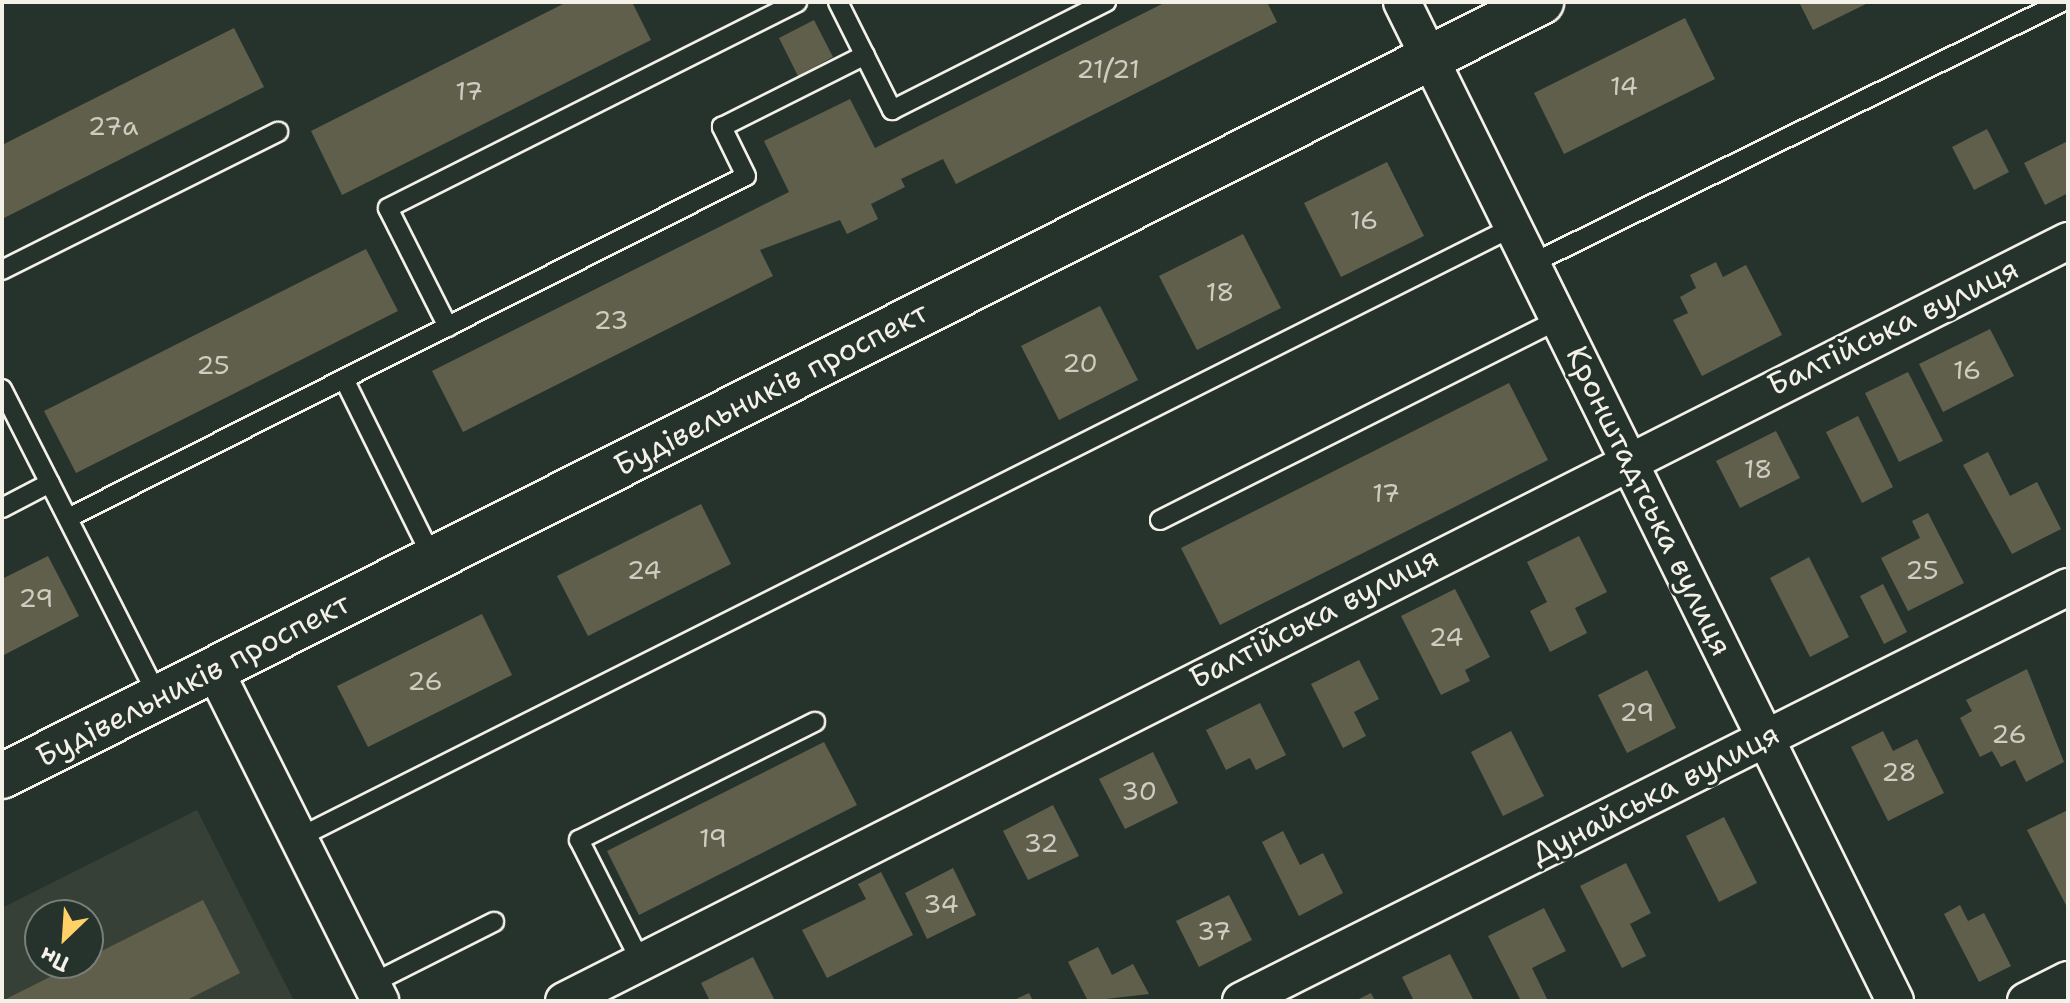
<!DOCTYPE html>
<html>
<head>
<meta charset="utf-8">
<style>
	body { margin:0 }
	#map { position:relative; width:2070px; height:1003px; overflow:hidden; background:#26332d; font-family:"Shantell Sans",sans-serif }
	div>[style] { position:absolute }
	.built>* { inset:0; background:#374036 }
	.building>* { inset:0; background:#605f4b }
	.roads { filter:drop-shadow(2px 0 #f4f1e8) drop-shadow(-2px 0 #f4f1e8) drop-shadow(0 2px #f4f1e8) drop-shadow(0 -2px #f4f1e8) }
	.lane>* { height:18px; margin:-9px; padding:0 9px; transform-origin:9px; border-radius:9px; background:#26332d }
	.street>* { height:36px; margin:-18px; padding:0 18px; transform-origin:18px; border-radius:18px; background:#26332d }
	.secondary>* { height:44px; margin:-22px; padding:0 22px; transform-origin:22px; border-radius:22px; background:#26332d }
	span { translate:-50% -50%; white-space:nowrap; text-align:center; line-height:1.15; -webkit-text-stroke:6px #26332d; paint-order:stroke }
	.number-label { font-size:26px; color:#cfccc1 }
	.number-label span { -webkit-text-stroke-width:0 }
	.street-label { font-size:30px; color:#f4f1e8 }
	.frame { position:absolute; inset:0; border:4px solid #f4f1e8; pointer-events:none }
	.north { position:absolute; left:24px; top:899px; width:80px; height:80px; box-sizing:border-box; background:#26332d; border:2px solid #787f78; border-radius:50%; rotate:205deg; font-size:22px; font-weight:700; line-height:32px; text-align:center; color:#f4f1e8 }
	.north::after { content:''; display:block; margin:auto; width:28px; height:36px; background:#ffd166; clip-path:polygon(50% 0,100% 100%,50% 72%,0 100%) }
</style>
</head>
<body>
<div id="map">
	<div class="built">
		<div style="clip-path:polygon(evenodd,197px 810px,294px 1001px,2px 1001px,2px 908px,197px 810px,40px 915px,88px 915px,88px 963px,40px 963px,40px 915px)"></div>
	</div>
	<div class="building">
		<div style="clip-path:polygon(567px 2px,632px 2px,651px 40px,342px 195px,311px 131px)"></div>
		<div style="clip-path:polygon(1166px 2px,1267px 2px,1277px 22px,956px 184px,943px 159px,901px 179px,905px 187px,871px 204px,878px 219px,847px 234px,840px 220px,760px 250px,773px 276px,463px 432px,432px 371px,789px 192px,764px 141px,850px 99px,875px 148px)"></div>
		<div style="clip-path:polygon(1799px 2px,1870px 2px,1813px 30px)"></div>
		<div style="clip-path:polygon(1685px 18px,1715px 79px,1564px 154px,1534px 93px)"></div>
		<div style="clip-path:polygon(814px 20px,833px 57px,798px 76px,779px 38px)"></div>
		<div style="clip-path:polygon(234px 28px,264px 87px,2px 219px,2px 145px)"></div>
		<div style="clip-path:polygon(1987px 129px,2009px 172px,1974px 190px,1952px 147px)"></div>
		<div style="clip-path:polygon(2068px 141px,2068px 193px,2045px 205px,2024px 163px)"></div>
		<div style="clip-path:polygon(1387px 162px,1424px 236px,1341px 277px,1304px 203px)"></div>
		<div style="clip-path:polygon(1243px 234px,1281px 308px,1197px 350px,1159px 276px)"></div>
		<div style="clip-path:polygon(366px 249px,398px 311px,76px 473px,44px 411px)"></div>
		<div style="clip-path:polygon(1716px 262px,1723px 277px,1746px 265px,1782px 335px,1702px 376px,1673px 320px,1688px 313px,1680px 297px,1696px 288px,1690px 275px)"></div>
		<div style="clip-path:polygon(1100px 306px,1138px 380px,1059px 420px,1021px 346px)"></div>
		<div style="clip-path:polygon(1990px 329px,2014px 376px,1943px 412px,1919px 364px)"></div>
		<div style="clip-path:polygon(1908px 372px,1943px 441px,1899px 462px,1865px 393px)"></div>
		<div style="clip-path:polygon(1509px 383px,1548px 460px,1220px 625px,1181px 548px)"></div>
		<div style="clip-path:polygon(1858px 416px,1893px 487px,1862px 503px,1826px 432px)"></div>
		<div style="clip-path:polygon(1776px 431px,1800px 478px,1740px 508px,1716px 461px)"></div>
		<div style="clip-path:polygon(1988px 452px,2010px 496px,2037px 482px,2061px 529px,2012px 554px,1963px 465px)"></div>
		<div style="clip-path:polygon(701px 504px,731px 564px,588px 636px,557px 576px)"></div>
		<div style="clip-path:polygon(1928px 513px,1964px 583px,1908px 611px,1881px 558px,1920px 538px,1912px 521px)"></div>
		<div style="clip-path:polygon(1579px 536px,1607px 592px,1575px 608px,1587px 633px,1550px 652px,1530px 611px,1547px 602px,1527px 562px)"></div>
		<div style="clip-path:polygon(48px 556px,79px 616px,2px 656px,2px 579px)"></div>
		<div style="clip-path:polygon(1809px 557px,1849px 637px,1810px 657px,1770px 578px)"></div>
		<div style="clip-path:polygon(1883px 584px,1907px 632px,1884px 644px,1860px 596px)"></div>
		<div style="clip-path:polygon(1455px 589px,1490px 657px,1465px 670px,1470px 681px,1441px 695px,1401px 616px)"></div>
		<div style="clip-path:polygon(482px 614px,512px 675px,368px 747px,337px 686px)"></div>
		<div style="clip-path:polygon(1359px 660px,1379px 699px,1354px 712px,1366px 736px,1343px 748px,1311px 684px)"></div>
		<div style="clip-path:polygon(2027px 669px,2064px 762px,2026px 782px,2015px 760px,2001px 767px,1992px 751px,1980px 757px,1960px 718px,1972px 711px,1966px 700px)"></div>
		<div style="clip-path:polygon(1647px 670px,1676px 728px,1627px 753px,1598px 695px)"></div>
		<div style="clip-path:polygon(1260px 703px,1286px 755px,1256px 770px,1250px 758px,1226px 770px,1206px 730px)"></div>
		<div style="clip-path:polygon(1511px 731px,1544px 796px,1503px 816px,1471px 752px)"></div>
		<div style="clip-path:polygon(1883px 731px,1893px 751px,1917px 739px,1944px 793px,1888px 821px,1851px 747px)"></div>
		<div style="clip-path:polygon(824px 742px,857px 805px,639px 915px,607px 851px)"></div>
		<div style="clip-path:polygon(1153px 752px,1178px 803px,1125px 829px,1099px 779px)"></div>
		<div style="clip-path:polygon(1053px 805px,1079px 856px,1028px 880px,1003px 831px)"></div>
		<div style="clip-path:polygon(2068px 810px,2068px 909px,2027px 830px)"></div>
		<div style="clip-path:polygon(1724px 817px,1757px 883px,1719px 902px,1686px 836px)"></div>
		<div style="clip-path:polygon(1283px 831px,1300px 865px,1323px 853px,1343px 893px,1299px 916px,1262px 842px)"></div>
		<div style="clip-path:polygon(1626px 863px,1651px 913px,1630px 924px,1646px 956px,1622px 968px,1580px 886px)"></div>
		<div style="clip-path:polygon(953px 868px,976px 915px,927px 939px,905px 893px)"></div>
		<div style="clip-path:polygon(881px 872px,913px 935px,827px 978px,802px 930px,866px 899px,858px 884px)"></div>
		<div style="clip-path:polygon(1229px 895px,1252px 940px,1199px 967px,1176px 921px)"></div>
		<div style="clip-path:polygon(203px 900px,240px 973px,185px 1001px,2px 1001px)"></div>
		<div style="clip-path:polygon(1960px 905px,1968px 921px,1984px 913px,2011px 966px,1979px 982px,1944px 914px)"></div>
		<div style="clip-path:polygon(1544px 908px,1566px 951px,1532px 968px,1548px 1001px,1521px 1001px,1488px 936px)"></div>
		<div style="clip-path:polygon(1098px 947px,1112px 975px,1133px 964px,1149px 994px,1088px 1001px,1068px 962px)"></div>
		<div style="clip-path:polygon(1450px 954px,1474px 1001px,1414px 1001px,1402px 977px)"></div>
		<div style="clip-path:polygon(753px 957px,775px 1001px,710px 1001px,701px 983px)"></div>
		<div style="clip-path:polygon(1029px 993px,1033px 1001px,1012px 1001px)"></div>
		<div style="clip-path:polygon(1371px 993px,1375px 1001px,1355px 1001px)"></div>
	</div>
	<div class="roads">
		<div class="lane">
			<div style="left:838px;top:2px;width:121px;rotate:63.4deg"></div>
			<div style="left:892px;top:110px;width:240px;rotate:-26.8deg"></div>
			<div style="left:1531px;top:264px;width:592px;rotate:-26.26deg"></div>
			<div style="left:2px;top:270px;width:309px;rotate:-26.6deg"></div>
			<div style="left:448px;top:327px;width:133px;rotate:-116.8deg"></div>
			<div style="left:388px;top:208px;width:458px;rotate:-26.7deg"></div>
			<div style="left:344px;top:379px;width:201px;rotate:63.7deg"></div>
			<div style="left:2px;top:389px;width:345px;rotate:63.1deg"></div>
			<div style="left:2px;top:508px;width:54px;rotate:-27.5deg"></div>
			<div style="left:68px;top:518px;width:759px;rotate:-26.77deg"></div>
			<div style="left:746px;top:176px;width:55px;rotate:-116.1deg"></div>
			<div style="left:722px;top:127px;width:160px;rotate:-26.7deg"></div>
			<div style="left:1160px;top:520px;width:447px;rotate:-26.7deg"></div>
			<div style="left:298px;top:838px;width:1360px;rotate:-26.7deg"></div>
			<div style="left:641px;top:962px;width:137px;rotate:-116.9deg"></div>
			<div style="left:579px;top:840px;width:264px;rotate:-26.6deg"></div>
			<div style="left:371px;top:984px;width:138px;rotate:-26.8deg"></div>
		</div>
		<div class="street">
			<div style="left:1402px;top:2px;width:1114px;rotate:63.73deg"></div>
			<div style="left:214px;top:669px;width:371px;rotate:63.4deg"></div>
			<div style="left:564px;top:1001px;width:1685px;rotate:-26.81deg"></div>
			<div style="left:1241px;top:1001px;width:925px;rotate:-26.59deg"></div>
			<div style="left:2026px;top:1001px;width:47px;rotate:-26.6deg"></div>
		</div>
		<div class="secondary">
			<div style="left:2px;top:776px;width:1723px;rotate:-26.7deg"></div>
		</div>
	</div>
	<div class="number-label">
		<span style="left:1108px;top:69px">21/21</span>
		<span style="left:1624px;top:86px">14</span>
		<span style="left:469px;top:91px">17</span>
		<span style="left:113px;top:126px">27а</span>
		<span style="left:1364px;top:220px">16</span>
		<span style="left:1220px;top:292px">18</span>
		<span style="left:611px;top:320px">23</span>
		<span style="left:1080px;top:363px">20</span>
		<span style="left:213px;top:365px">25</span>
		<span style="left:1967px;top:370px">16</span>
		<span style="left:1758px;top:469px">18</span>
		<span style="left:1386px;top:493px">17</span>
		<span style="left:644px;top:570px">24</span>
		<span style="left:1922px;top:570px">25</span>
		<span style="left:36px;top:598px">29</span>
		<span style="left:1446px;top:637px">24</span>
		<span style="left:425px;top:681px">26</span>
		<span style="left:1637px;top:712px">29</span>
		<span style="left:2009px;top:734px">26</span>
		<span style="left:1899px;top:772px">28</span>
		<span style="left:1139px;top:791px">30</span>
		<span style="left:713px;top:838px">19</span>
		<span style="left:1041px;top:843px">32</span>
		<span style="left:941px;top:904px">34</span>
		<span style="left:1214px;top:931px">37</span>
	</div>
	<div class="street-label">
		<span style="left:1893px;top:327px;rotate:-26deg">Балтійська вулиця</span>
		<span style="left:771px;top:389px;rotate:-27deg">Будівельників проспект</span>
		<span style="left:1649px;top:501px;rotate:64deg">Кронштадтська вулиця</span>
		<span style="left:1314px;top:618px;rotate:-27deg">Балтійська вулиця</span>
		<span style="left:193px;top:680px;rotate:-27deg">Будівельників проспект</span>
		<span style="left:1655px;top:794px;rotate:-27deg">Дунайська вулиця</span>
	</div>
	<div class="frame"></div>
	<div class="north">Пн</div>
</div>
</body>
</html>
